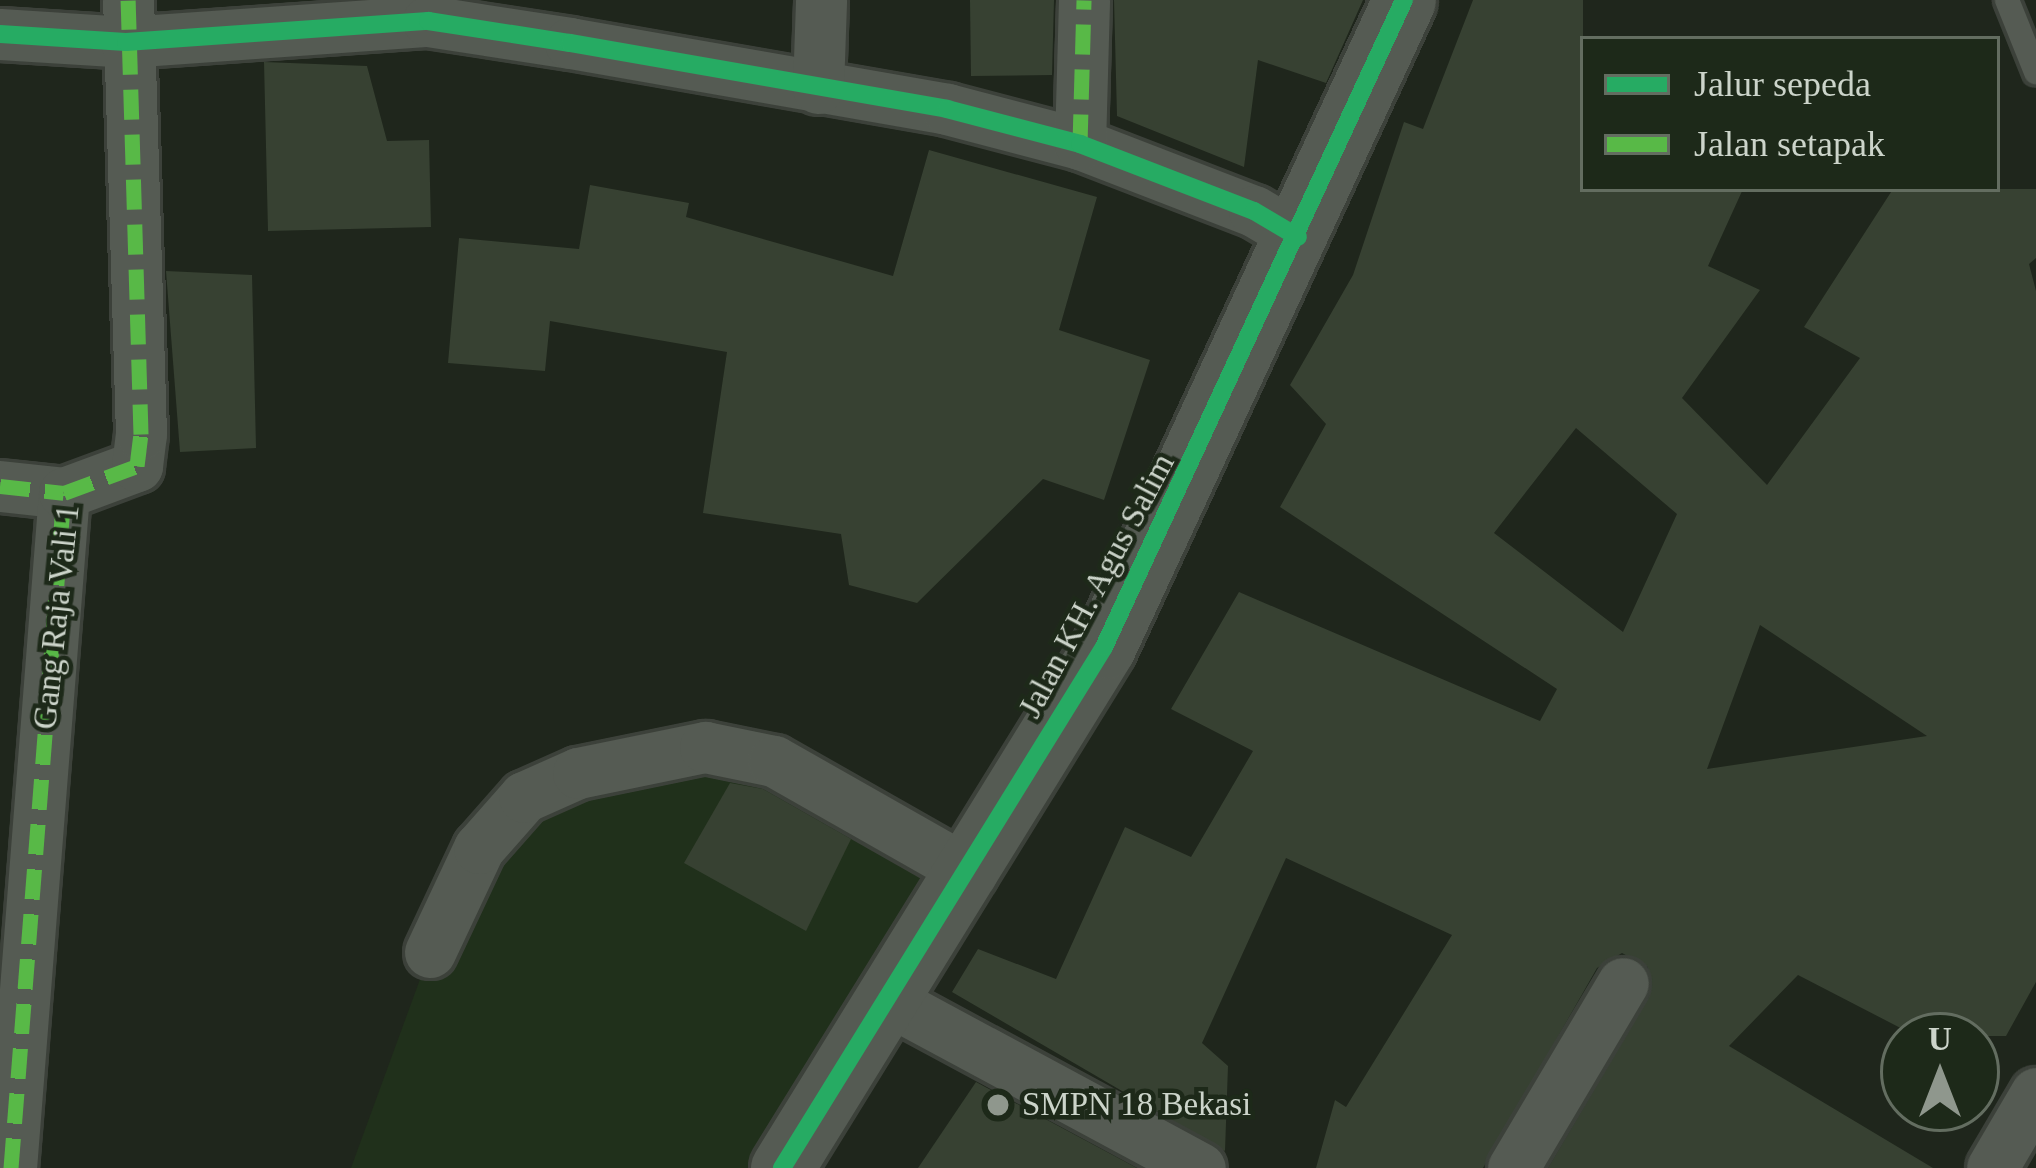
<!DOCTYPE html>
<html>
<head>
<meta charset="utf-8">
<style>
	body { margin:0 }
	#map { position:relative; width:2036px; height:1168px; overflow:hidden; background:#1f261c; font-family:Georgia,serif }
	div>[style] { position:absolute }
	.built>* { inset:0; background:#20301b }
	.building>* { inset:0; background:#374132 }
	.roads { filter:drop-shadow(3px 0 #3c413a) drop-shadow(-3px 0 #3c413a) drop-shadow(0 3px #3c413a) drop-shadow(0 -3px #3c413a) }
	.service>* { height:24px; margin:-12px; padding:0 12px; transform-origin:12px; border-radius:12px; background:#555b53 }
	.minor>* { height:51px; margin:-25.5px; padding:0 25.5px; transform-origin:25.5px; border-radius:25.5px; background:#555b53 }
	.tertiary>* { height:63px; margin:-31.5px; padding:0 31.5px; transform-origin:31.5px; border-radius:31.5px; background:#555b53 }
	.quiet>* { height:15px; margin-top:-7.5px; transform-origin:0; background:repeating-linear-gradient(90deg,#58b947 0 30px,transparent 0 45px) }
	.cycleway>* { height:18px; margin:-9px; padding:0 9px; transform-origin:9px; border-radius:9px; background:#26ab63 }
	.dots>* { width:33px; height:33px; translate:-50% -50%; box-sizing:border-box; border:6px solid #1d2919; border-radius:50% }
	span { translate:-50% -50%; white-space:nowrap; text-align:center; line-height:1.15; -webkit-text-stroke:9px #1d2919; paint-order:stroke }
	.street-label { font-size:33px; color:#ccd4ca }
	.poi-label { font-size:33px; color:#ccd4ca }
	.left { translate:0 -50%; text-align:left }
	.legend { position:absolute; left:1580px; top:36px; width:420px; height:156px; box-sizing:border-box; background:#1d2919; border:3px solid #636d60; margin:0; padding:15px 21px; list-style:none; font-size:36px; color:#ccd4ca }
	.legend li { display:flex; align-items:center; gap:24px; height:60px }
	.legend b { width:60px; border:3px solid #636d60 }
	.north { position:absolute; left:1880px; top:1012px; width:120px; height:120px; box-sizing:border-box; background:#1d2919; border:3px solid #636d60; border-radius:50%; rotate:0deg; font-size:33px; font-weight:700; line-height:48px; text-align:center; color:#ccd4ca }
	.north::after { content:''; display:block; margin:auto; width:42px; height:54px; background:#8f978d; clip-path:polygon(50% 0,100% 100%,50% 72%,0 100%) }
</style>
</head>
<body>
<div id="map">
	<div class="built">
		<div style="clip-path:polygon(705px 747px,971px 873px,782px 1168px,351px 1168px,430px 952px,524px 797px)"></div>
	</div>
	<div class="building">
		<div style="clip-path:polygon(970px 0,1054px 0,1052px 75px,971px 76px)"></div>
		<div style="clip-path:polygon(1114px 0,1363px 0,1326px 83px,1258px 60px,1244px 167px,1117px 116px)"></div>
		<div style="clip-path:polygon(evenodd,1473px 0,1583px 0,1583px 189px,1743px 189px,1708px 266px,1760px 290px,1682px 398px,1767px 485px,1860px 358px,1804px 327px,1893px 189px,2036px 189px,2036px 258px,2029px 264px,2036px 291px,2036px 982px,2006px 1036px,1916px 1036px,1798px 975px,1729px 1046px,1933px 1168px,1548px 1168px,1649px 997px,1648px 967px,1622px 953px,1597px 968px,1483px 1168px,1316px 1168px,1335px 1100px,1346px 1107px,1452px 935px,1286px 858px,1202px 1043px,1228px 1066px,1225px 1151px,952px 992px,978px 949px,1056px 979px,1125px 827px,1191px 857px,1253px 751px,1171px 709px,1239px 592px,1540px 721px,1557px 689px,1280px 507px,1326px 424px,1290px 385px,1353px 275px,1404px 122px,1423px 129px,1473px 0,1576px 428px,1677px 514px,1623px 632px,1494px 533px,1576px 428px,1473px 0,1760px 625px,1927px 736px,1707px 769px,1760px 625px)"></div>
		<div style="clip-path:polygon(264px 62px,367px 66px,387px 141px,429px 140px,431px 227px,268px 231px)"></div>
		<div style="clip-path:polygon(929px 150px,1097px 197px,1059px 330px,1150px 360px,1104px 500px,1043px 479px,917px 603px,849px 585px,841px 534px,703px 513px,727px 352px,550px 321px,545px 371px,448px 363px,459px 238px,579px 249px,590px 185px,689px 203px,686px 217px,893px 276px)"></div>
		<div style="clip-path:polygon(166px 271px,252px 275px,256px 448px,180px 452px)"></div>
		<div style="clip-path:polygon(730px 783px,763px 789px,851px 839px,806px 931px,684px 863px)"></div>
		<div style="clip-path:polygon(976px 1082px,1137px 1168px,918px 1168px)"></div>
	</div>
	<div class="roads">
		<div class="service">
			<div style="left:2007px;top:0;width:78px;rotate:68.1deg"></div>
		</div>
		<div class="minor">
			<div style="left:0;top:34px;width:126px;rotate:3.6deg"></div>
			<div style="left:126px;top:42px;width:303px;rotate:-4deg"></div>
			<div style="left:428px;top:21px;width:144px;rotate:8.8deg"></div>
			<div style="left:570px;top:43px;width:383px;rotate:9.9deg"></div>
			<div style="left:947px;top:109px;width:138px;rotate:14.7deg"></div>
			<div style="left:1080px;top:144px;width:186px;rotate:21.1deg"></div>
			<div style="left:1254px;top:211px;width:51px;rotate:30.6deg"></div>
			<div style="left:818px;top:88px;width:88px;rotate:-88deg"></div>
			<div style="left:1080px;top:144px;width:144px;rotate:-88.4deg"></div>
			<div style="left:0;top:486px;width:64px;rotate:6.2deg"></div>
			<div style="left:430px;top:952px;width:115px;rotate:-64.8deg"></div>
			<div style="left:479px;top:848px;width:68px;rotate:-48.6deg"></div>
			<div style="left:524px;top:797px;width:59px;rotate:-24deg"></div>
			<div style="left:578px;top:773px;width:130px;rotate:-11.6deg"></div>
			<div style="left:705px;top:747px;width:70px;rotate:11.5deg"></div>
			<div style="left:774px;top:761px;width:227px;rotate:29.6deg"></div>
			<div style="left:888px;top:1000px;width:354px;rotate:28.3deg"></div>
			<div style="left:11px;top:1168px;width:677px;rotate:-85.51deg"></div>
			<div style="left:64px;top:493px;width:78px;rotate:-20.3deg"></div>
			<div style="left:137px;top:466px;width:32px;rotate:-83deg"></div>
			<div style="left:141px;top:434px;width:434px;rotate:-91.7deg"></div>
			<div style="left:1513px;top:1168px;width:215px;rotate:-59.3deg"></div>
			<div style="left:1992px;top:1168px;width:87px;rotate:-59.6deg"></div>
		</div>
		<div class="tertiary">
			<div style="left:782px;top:1168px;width:612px;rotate:-58.28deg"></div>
			<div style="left:1104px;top:647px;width:713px;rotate:-65.12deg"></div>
		</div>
	</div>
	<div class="quiet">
		<div style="left:1080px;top:144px;width:144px;rotate:-88.4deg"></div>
		<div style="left:0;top:486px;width:64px;rotate:6.2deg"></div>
		<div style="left:11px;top:1168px;width:677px;rotate:-85.51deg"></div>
		<div style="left:64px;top:493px;width:78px;rotate:-20.3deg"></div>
		<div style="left:137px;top:466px;width:32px;rotate:-83deg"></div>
		<div style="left:141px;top:434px;width:434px;rotate:-91.7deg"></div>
	</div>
	<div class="cycleway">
		<div style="left:0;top:34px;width:126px;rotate:3.6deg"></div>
		<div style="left:126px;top:42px;width:303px;rotate:-4deg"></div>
		<div style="left:428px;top:21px;width:144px;rotate:8.8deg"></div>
		<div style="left:570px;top:43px;width:383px;rotate:9.9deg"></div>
		<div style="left:947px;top:109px;width:138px;rotate:14.7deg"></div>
		<div style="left:1080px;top:144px;width:186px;rotate:21.1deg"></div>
		<div style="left:1254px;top:211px;width:51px;rotate:30.6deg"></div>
		<div style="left:782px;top:1168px;width:612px;rotate:-58.28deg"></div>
		<div style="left:1104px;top:647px;width:713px;rotate:-65.12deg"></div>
	</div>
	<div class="dots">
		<div style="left:998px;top:1105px;background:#8f978d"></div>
	</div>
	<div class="street-label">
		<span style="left:1097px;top:586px;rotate:-62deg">Jalan KH. Agus Salim</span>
		<span style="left:57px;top:617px;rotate:-84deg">Gang Raja Vali 1</span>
	</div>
	<div class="poi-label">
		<span class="left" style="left:1022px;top:1105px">SMPN 18 Bekasi</span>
	</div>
	<ul class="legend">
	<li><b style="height:15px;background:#26ab63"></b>Jalur sepeda</li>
	<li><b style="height:15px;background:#58b947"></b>Jalan setapak</li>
	</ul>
	<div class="north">U</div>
</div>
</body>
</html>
